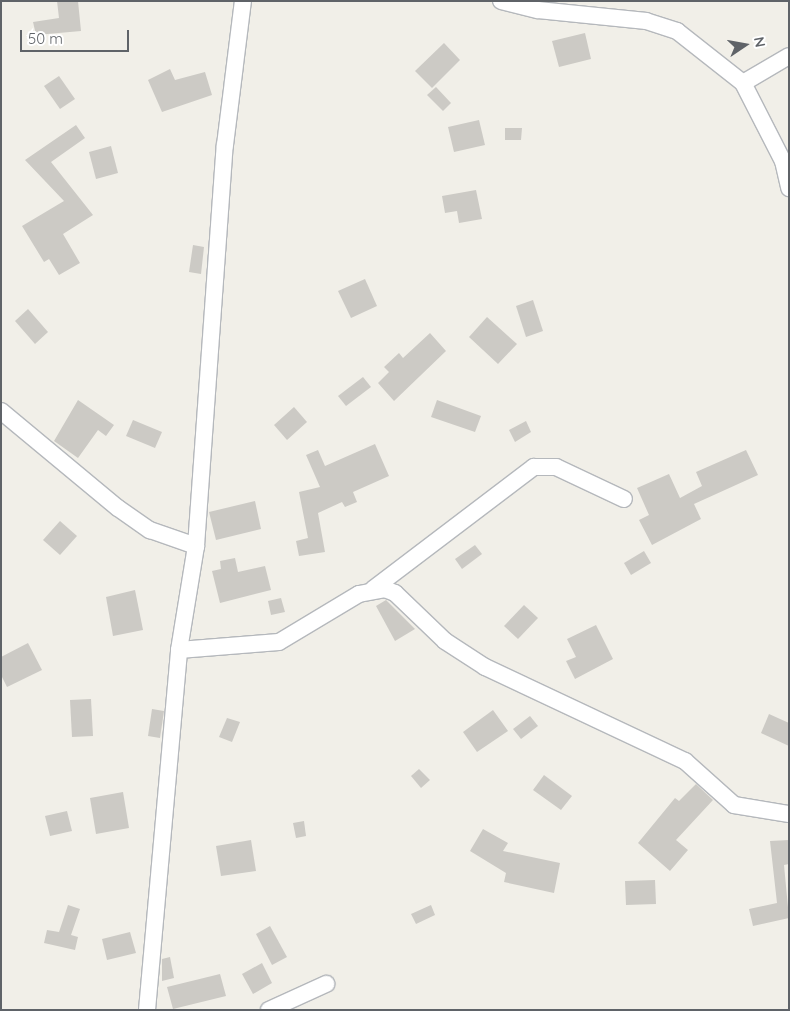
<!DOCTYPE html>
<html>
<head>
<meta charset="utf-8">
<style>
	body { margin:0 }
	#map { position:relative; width:790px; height:1011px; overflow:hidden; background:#f1efe8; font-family:Quicksand,sans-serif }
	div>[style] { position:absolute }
	.building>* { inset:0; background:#cccac5 }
	.roads { filter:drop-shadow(1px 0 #b5b8bc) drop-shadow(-1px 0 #b5b8bc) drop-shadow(0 1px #b5b8bc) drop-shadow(0 -1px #b5b8bc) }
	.street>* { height:16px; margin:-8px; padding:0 8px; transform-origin:8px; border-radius:8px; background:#fff }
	span { translate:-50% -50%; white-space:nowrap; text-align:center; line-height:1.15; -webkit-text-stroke:5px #fff; paint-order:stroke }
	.frame { position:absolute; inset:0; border:2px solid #5f6368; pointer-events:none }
	.north { position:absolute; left:720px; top:20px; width:50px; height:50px; -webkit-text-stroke:4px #fff; paint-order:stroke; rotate:78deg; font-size:14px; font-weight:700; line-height:20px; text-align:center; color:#5f6368 }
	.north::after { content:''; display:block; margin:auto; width:18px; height:22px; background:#5f6368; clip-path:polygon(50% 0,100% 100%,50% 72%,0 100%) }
	.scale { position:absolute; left:20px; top:30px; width:109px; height:22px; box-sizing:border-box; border:2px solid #5f6368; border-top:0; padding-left:6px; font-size:15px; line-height:18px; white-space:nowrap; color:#5f6368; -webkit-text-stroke:4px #fff; paint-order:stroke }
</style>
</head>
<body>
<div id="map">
	<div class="building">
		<div style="clip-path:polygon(57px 1px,78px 1px,81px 31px,36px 35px,33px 22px,59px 18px)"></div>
		<div style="clip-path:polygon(585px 33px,591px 59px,559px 67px,552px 41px)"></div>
		<div style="clip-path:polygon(444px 43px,460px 60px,432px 88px,415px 71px)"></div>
		<div style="clip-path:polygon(170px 69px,175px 80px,205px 72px,212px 95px,162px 112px,148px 80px)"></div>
		<div style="clip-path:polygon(59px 76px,75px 99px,60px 109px,44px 86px)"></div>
		<div style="clip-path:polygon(436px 87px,451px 103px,443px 111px,427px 95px)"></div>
		<div style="clip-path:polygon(479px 120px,485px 145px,454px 152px,448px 127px)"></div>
		<div style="clip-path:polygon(76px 125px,85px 138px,51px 162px,93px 215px,63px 234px,80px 263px,59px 275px,49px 259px,44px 262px,22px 226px,64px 201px,25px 160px)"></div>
		<div style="clip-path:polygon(505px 128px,522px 128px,521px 140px,505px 140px)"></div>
		<div style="clip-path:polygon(111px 146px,118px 173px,96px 179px,89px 152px)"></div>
		<div style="clip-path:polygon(476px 190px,482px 219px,459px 223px,457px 211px,445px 213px,442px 196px)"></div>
		<div style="clip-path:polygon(193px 245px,204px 247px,201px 274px,189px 272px)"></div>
		<div style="clip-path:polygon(365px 279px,377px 306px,351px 318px,338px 291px)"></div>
		<div style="clip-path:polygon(533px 300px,543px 331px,526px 337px,516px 306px)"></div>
		<div style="clip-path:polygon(28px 309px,48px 332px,35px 344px,15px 321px)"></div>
		<div style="clip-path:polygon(487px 317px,517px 344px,498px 364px,469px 337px)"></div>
		<div style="clip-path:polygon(430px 333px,446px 351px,394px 401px,378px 383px,389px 372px,384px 367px,399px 353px,403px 358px)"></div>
		<div style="clip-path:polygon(363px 377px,371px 387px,346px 406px,338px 396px)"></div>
		<div style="clip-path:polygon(78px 400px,114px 425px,106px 436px,98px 430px,78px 458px,54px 441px)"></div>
		<div style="clip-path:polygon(437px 400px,481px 416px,475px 432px,431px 417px)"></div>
		<div style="clip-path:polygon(294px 407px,307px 422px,287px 440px,274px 425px)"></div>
		<div style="clip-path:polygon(133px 420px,162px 432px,155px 448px,126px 436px)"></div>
		<div style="clip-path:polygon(526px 421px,531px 432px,515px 442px,509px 430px)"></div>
		<div style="clip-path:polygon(375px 444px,389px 476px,353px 492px,357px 502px,345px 507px,342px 502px,318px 513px,325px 552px,299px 556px,296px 541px,308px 538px,299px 492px,320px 487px,306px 455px,318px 450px,325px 466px)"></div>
		<div style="clip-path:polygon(746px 450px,758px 475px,694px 504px,701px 519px,652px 545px,639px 520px,649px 515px,637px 488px,669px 474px,680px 498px,702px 486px,696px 472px)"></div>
		<div style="clip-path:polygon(255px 501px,261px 529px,216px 540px,209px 512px)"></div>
		<div style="clip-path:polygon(60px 521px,77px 536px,60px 555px,43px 540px)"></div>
		<div style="clip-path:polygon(475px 545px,482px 554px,462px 569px,455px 559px)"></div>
		<div style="clip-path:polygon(644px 551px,651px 563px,631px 575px,624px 563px)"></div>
		<div style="clip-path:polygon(235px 558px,238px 572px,265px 566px,271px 590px,220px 603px,212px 571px,221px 569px,220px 561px)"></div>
		<div style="clip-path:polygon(135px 590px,143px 630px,113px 636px,106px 597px)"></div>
		<div style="clip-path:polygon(281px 598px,285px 612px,271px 615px,268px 601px)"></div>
		<div style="clip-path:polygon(386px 600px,415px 629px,395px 641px,376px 606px)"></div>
		<div style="clip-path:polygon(524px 605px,538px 618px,518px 639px,504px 626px)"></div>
		<div style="clip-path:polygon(596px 625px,613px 659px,575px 679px,566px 661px,576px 657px,567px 639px)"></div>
		<div style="clip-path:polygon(28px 643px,42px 670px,7px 687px,1px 675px,1px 657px)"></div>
		<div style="clip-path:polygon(91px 699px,93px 736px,72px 737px,70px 700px)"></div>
		<div style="clip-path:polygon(152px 709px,164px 711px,160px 738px,148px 736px)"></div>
		<div style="clip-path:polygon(493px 710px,508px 731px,477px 752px,463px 732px)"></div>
		<div style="clip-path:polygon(769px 714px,789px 723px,789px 746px,761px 733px)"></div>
		<div style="clip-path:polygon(530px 716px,538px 726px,521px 739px,513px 729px)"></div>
		<div style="clip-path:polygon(227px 718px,240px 722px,232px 742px,219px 737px)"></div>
		<div style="clip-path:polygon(419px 769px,430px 780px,421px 788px,411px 776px)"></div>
		<div style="clip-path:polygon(544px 775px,572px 796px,561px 810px,533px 790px)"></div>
		<div style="clip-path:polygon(696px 784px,713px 800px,676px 840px,688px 850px,670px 871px,638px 843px,675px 798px,679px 801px)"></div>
		<div style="clip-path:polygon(123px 792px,129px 828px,96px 834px,90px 798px)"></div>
		<div style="clip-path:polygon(67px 811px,72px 831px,50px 836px,45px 816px)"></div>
		<div style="clip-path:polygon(304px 821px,306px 836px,296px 838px,293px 823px)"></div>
		<div style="clip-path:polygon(483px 829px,508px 843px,503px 851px,560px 863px,554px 893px,504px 882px,506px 873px,470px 851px)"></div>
		<div style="clip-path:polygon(251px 840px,256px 871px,221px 876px,216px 846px)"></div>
		<div style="clip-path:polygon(789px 840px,789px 864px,784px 865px,789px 918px,753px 926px,749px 909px,777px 903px,770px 841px)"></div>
		<div style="clip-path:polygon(655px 880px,656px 904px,626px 905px,625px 881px)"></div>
		<div style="clip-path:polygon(68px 905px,80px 909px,71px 935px,78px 937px,75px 950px,44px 943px,47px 930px,59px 932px)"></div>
		<div style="clip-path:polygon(431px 905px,435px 915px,416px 924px,411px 914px)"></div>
		<div style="clip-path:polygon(270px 926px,287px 957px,272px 965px,256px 934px)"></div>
		<div style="clip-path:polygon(130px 932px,136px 953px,107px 960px,102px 939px)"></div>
		<div style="clip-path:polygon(170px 957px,174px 978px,162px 981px,162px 959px)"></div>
		<div style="clip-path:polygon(262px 963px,272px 983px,253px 994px,242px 974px)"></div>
		<div style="clip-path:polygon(220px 974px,226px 996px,173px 1009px,167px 987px)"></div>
	</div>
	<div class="roads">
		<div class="street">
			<div style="left:501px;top:1px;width:38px;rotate:14deg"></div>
			<div style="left:538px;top:10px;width:109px;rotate:5.8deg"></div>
			<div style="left:646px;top:21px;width:33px;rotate:18deg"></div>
			<div style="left:677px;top:31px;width:84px;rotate:38.2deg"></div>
			<div style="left:743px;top:83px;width:88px;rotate:62.9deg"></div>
			<div style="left:783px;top:161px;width:28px;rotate:77deg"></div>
			<div style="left:743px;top:83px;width:53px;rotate:-30.4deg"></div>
			<div style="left:1px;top:411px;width:152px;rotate:39.7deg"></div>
			<div style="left:118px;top:508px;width:39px;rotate:35deg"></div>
			<div style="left:150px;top:530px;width:49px;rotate:19.2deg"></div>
			<div style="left:373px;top:589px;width:202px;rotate:-37.2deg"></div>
			<div style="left:534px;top:467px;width:22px"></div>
			<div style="left:556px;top:467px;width:75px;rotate:25.2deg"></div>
			<div style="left:179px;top:650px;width:100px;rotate:-4.6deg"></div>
			<div style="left:279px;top:642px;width:93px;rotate:-31deg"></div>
			<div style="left:359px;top:594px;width:26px;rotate:-11deg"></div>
			<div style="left:385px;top:589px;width:11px;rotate:22deg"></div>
			<div style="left:395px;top:593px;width:69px;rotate:43.8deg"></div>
			<div style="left:445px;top:641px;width:48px;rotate:33deg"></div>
			<div style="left:485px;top:667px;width:221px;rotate:25.2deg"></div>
			<div style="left:685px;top:761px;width:66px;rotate:41.9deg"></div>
			<div style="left:734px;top:805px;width:56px;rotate:9.3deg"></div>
			<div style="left:147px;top:1010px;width:361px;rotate:-84.9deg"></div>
			<div style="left:179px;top:650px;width:105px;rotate:-80.7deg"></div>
			<div style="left:196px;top:546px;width:402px;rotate:-85.9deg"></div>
			<div style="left:225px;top:145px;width:145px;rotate:-82.9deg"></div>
			<div style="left:269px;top:1010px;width:63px;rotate:-24.5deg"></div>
		</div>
	</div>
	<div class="frame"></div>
	<div class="north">N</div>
	<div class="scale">50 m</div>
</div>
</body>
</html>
